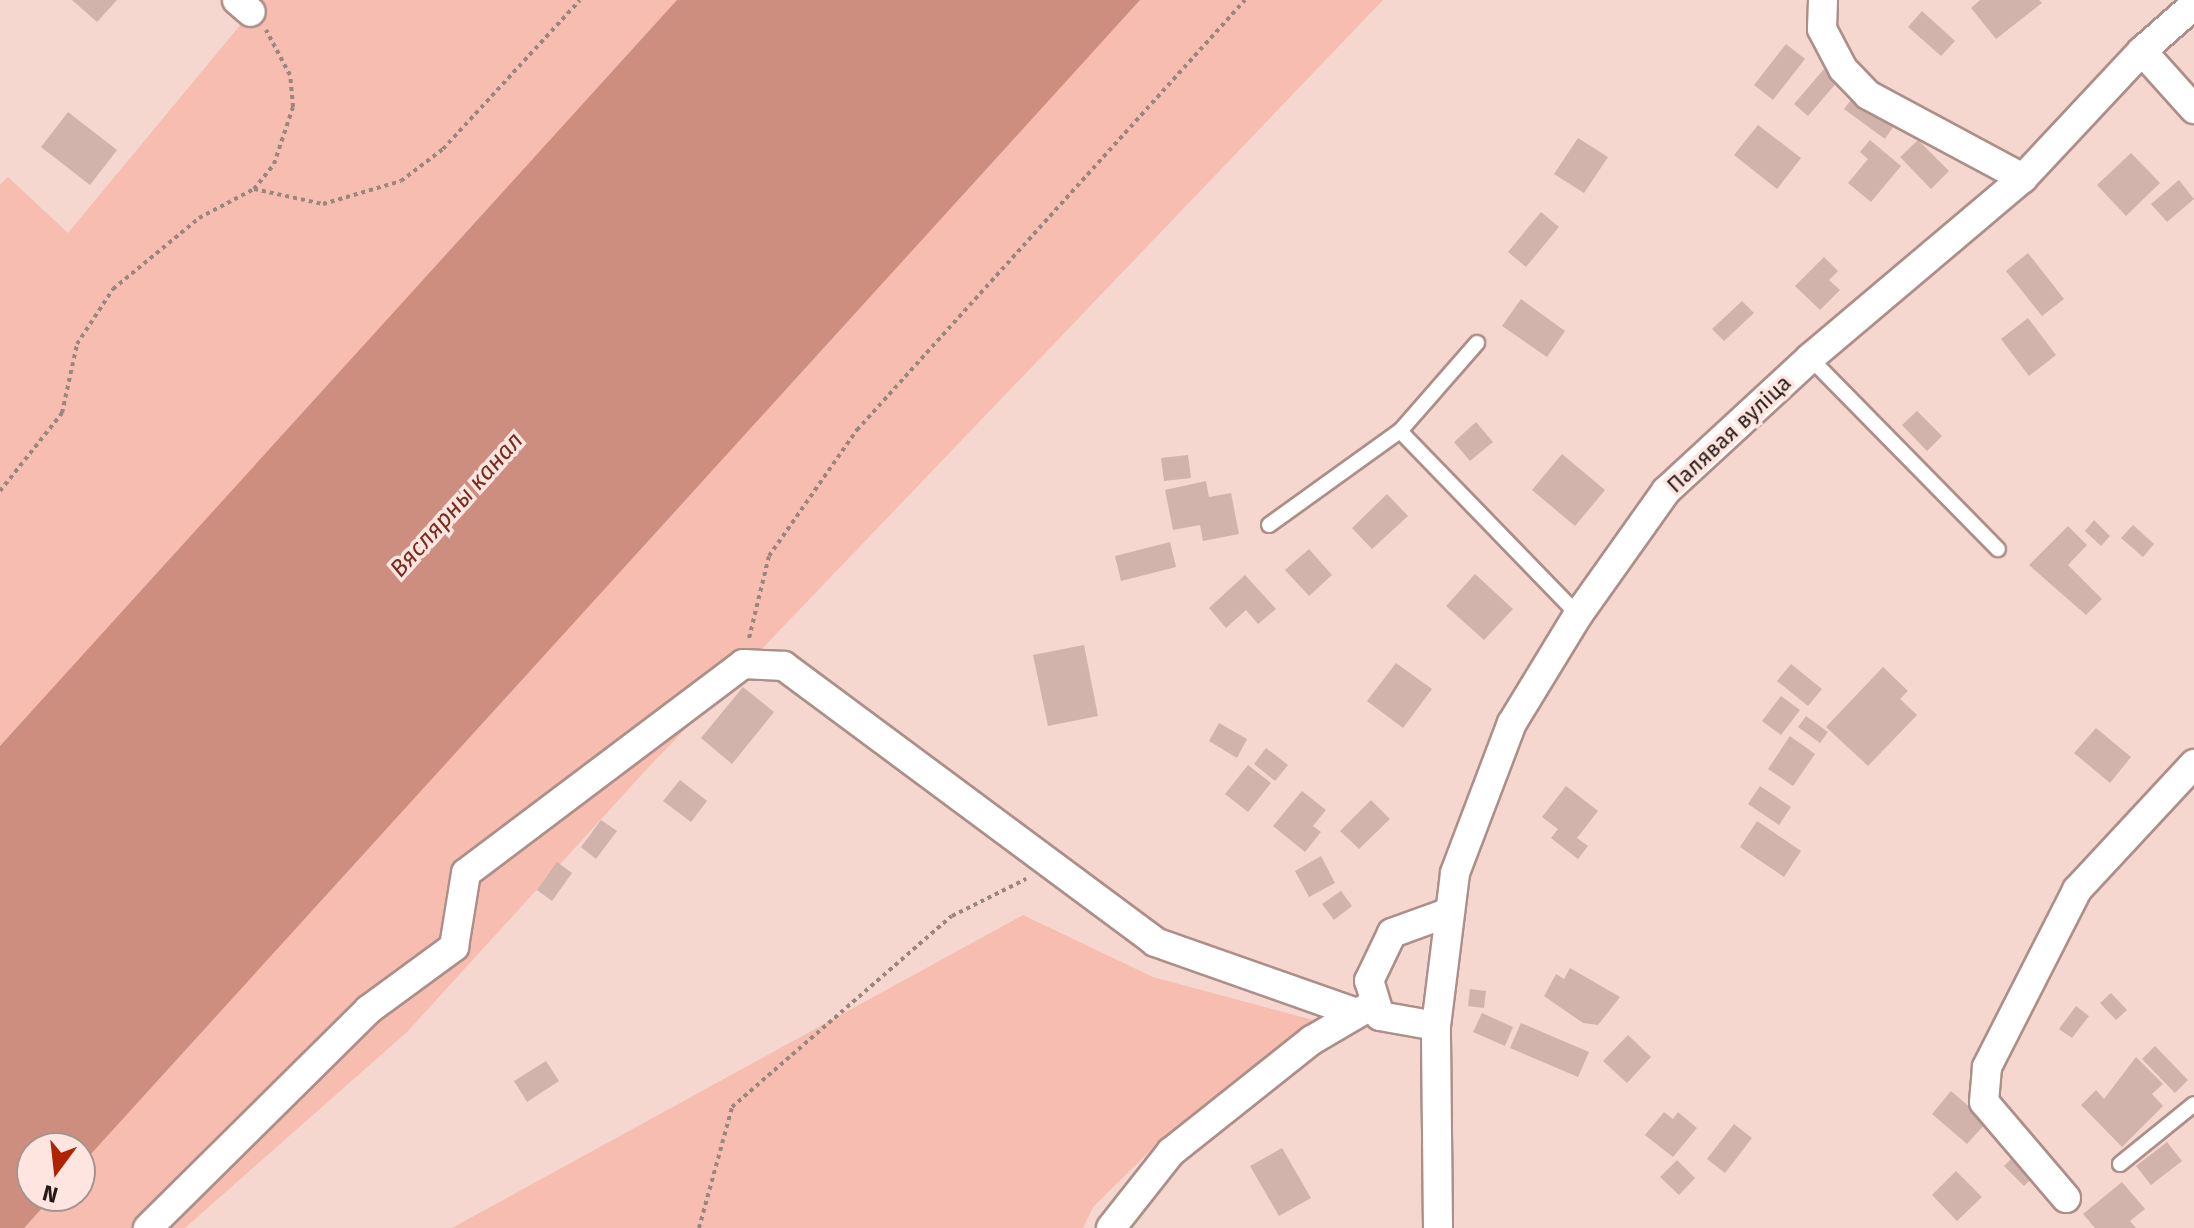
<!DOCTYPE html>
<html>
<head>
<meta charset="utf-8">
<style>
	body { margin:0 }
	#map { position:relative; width:2194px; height:1228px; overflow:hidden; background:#f6d7cf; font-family:"Fira Sans",sans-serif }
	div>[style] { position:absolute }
	.green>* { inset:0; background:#f6bdb0 }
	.water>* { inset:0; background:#cd8e80 }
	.building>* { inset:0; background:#d1b3ac }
	.path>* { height:4px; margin-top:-2px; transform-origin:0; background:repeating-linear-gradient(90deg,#9b857f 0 4px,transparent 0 8px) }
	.roads { filter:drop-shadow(2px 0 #ac8f89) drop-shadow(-2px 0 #ac8f89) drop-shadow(0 2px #ac8f89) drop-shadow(0 -2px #ac8f89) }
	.lane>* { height:14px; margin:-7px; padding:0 7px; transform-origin:7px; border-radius:7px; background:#fff }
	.street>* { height:28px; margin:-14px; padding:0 14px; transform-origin:14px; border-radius:14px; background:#fff }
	span { translate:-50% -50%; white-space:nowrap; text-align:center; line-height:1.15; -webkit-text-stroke:7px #ffe5df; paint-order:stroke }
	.street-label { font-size:22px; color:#251a18 }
	.water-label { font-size:24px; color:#772c1d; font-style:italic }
	.north { position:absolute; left:16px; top:1132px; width:80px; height:80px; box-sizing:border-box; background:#ffe5df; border:2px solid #a8948f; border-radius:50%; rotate:195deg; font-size:22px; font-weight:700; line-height:32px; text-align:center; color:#251a18 }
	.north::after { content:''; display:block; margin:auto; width:28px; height:36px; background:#b02302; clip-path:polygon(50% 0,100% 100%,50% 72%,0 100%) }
</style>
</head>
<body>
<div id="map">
	<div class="green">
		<div style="clip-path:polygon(evenodd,261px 0,1383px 0,646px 770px,407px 1032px,185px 1228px,0 1228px,0 185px,8px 177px,68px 233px,261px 0,32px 1148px,80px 1148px,80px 1196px,32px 1196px,32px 1148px)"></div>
		<div style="clip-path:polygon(1023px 915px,1153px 977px,1313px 1020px,1161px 1140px,1093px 1207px,1083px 1228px,452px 1228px)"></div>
	</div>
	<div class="water">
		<div style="clip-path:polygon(677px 0,1140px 0,80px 1166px,80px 1148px,32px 1148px,32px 1196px,53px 1196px,24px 1228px,0 1228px,0 746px)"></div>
	</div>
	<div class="building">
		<div style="clip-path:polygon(72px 0,117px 0,97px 22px)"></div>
		<div style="clip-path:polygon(1980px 0,2039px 0,2042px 3px,1996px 39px,1971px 8px)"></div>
		<div style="clip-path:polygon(1922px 11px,1955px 41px,1941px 56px,1908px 27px)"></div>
		<div style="clip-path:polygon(1786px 44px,1805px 59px,1773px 100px,1754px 85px)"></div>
		<div style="clip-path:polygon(1824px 69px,1838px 81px,1808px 116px,1794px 104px)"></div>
		<div style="clip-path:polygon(1857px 92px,1897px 121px,1885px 139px,1844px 109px)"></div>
		<div style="clip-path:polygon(68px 112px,117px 150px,90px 185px,41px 147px)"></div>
		<div style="clip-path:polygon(1758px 125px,1801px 158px,1777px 189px,1734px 155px)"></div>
		<div style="clip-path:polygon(1578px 138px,1608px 157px,1584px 193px,1554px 174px)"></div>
		<div style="clip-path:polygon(1870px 140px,1901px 166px,1871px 202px,1848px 183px,1868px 159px,1860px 152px)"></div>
		<div style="clip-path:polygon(1918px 140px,1949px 171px,1931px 189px,1900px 157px)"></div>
		<div style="clip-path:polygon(2131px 153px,2160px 183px,2126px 216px,2097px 185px)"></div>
		<div style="clip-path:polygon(2179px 180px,2194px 199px,2167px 222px,2151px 204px)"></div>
		<div style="clip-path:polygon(1541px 212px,1559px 227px,1526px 267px,1508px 252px)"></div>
		<div style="clip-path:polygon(2028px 253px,2064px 299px,2042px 316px,2006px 271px)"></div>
		<div style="clip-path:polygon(1824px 257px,1838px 271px,1829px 280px,1840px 290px,1820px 310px,1795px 286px)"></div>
		<div style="clip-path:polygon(1521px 299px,1565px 331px,1547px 357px,1502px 326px)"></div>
		<div style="clip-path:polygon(1742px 301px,1754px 313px,1724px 341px,1712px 329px)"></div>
		<div style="clip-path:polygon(2028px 318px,2056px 355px,2029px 376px,2001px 339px)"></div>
		<div style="clip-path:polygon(1917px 411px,1942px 436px,1927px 451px,1902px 425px)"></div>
		<div style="clip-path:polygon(1476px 422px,1493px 442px,1470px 461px,1454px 442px)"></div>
		<div style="clip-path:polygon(1562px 454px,1605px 490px,1575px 526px,1532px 490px)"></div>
		<div style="clip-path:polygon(1188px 455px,1191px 478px,1164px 481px,1161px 458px)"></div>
		<div style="clip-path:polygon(1206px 481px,1209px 497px,1231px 493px,1239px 534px,1203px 541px,1200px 525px,1173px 530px,1165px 490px)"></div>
		<div style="clip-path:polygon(1387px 494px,1408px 516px,1372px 549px,1352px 528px)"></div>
		<div style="clip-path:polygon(2094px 520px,2110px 536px,2101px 546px,2085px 531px)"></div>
		<div style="clip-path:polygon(2133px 525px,2154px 544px,2143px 557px,2121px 538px)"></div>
		<div style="clip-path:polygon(2068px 526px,2087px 545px,2068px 565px,2102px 599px,2086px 615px,2029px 565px)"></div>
		<div style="clip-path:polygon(1170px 542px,1176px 567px,1121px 581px,1115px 556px)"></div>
		<div style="clip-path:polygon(1309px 549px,1332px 575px,1309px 596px,1285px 570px)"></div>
		<div style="clip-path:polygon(1475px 574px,1513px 609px,1484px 640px,1446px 606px)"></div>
		<div style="clip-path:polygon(1245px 575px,1276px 609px,1258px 624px,1246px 610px,1226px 628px,1209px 608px)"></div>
		<div style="clip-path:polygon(1084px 645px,1098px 716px,1048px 726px,1033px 655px)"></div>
		<div style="clip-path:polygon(1396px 663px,1432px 689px,1403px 728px,1367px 701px)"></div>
		<div style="clip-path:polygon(1791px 664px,1822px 689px,1808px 706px,1777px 681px)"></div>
		<div style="clip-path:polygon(1883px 667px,1908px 691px,1900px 699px,1917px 715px,1868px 766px,1826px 727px)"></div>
		<div style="clip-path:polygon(743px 687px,774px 712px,732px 764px,701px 738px)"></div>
		<div style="clip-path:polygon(1781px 696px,1800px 710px,1781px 735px,1762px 721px)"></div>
		<div style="clip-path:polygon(1806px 716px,1828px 732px,1820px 743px,1798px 727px)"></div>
		<div style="clip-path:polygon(1219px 723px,1247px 739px,1237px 758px,1209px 741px)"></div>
		<div style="clip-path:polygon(2096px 728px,2131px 757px,2110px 783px,2074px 753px)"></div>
		<div style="clip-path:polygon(1790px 736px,1815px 754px,1793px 786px,1768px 769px)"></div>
		<div style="clip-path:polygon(1266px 748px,1288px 765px,1275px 781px,1254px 764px)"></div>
		<div style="clip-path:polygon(1248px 765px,1271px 783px,1248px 812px,1225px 794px)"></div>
		<div style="clip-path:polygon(680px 780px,707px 801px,691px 822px,663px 801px)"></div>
		<div style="clip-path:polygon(1566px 786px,1598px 811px,1577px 838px,1588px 846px,1578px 859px,1551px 838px,1558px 829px,1542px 817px)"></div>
		<div style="clip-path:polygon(1760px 786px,1791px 807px,1779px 825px,1748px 804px)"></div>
		<div style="clip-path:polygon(1302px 791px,1326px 810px,1313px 826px,1321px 832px,1305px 852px,1273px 826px)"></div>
		<div style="clip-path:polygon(1371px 800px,1390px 819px,1359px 849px,1340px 831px)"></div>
		<div style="clip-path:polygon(601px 820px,617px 831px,596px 859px,581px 847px)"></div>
		<div style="clip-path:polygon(1757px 821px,1801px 851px,1784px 877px,1740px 847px)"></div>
		<div style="clip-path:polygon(1321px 856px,1335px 883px,1309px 897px,1295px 871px)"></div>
		<div style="clip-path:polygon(557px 862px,572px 873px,552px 901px,537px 890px)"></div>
		<div style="clip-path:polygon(1341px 891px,1352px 906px,1334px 920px,1322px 904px)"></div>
		<div style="clip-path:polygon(1570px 968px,1620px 997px,1598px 1025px,1583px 1023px,1544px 996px,1556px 974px,1564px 979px)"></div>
		<div style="clip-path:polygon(1470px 989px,1486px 991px,1484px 1008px,1468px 1006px)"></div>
		<div style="clip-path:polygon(2111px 993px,2127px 1010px,2116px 1020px,2100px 1003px)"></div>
		<div style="clip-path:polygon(2076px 1006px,2089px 1016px,2072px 1038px,2059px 1029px)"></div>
		<div style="clip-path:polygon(1482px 1013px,1513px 1027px,1505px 1046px,1473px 1032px)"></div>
		<div style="clip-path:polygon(1521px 1023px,1589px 1052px,1578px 1077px,1510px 1048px)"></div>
		<div style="clip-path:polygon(1628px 1035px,1651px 1057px,1627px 1083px,1603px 1061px)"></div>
		<div style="clip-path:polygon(2155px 1046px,2188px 1080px,2175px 1093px,2142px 1059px)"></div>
		<div style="clip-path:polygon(2136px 1057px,2163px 1084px,2152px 1094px,2163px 1106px,2122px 1147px,2081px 1105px,2096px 1090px,2104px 1099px)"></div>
		<div style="clip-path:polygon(546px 1061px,559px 1081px,527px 1102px,514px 1081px)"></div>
		<div style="clip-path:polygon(1951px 1091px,1987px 1122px,1967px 1144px,1932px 1114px)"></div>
		<div style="clip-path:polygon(1664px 1112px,1673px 1119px,1678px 1112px,1697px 1128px,1673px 1157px,1645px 1135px)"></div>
		<div style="clip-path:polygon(1734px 1124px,1752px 1138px,1725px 1173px,1707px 1159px)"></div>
		<div style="clip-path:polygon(2167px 1142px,2182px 1161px,2151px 1185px,2136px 1166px)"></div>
		<div style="clip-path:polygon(1282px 1148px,1311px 1198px,1279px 1216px,1250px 1166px)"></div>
		<div style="clip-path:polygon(2018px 1152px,2038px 1172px,2024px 1186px,2004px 1166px)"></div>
		<div style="clip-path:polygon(1677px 1160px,1695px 1178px,1679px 1195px,1660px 1177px)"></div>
		<div style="clip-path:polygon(1956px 1171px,1982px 1197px,1957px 1221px,1932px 1195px)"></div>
		<div style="clip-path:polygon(2122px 1182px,2145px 1209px,2130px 1221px,2136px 1228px,2095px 1228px,2083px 1214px)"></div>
	</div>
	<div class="path">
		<div style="left:254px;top:189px;width:71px;rotate:12.3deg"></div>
		<div style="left:323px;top:204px;width:81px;rotate:-16.4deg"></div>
		<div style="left:401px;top:181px;width:53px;rotate:-37.3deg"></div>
		<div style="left:443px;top:149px;width:202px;rotate:-47.4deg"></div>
		<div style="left:0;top:491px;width:100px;rotate:-51.5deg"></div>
		<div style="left:62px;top:413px;width:71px;rotate:-77.7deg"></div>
		<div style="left:77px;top:344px;width:66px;rotate:-56.8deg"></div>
		<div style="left:113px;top:289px;width:112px;rotate:-39.5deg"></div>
		<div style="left:199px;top:218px;width:62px;rotate:-27.8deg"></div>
		<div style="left:254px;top:189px;width:32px;rotate:-51deg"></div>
		<div style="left:274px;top:164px;width:60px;rotate:-71.6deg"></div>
		<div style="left:293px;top:107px;width:32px;rotate:-95deg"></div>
		<div style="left:290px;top:75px;width:51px;rotate:-118.1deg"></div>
		<div style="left:749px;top:638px;width:84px;rotate:-76.3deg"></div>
		<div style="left:769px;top:556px;width:154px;rotate:-55.1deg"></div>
		<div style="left:857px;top:430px;width:579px;rotate:-47.94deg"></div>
		<div style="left:699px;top:1228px;width:125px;rotate:-74.7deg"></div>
		<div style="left:732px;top:1107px;width:291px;rotate:-41deg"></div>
		<div style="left:952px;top:916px;width:83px;rotate:-26.6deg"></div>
	</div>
	<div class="roads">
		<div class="lane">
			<div style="left:1810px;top:358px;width:268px;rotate:45.5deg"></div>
			<div style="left:1400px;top:431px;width:256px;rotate:45.9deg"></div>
			<div style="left:1269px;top:525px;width:161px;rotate:-35.7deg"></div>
			<div style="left:1400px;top:431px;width:117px;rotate:-48.8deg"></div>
			<div style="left:2120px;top:1164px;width:95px;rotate:-39deg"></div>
		</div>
		<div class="street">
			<div style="left:237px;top:0;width:18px;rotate:41deg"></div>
			<div style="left:1823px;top:0;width:29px;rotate:92deg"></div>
			<div style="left:1822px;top:29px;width:45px;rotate:62.3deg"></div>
			<div style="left:1843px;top:69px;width:36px;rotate:46deg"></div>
			<div style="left:1868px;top:95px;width:176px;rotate:28.2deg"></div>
			<div style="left:2142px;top:51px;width:78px;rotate:48.1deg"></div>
			<div style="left:1436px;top:1026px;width:57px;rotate:-169.9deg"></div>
			<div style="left:1380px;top:1016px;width:37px;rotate:-107deg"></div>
			<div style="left:1369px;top:981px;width:53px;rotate:-64.4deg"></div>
			<div style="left:1392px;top:933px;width:59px;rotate:-20deg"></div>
			<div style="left:2066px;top:1198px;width:126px;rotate:-130.5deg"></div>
			<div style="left:1984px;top:1102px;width:35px;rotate:-85deg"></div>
			<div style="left:1987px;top:1067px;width:199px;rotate:-63deg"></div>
			<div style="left:2077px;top:890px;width:172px;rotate:-47.1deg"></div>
			<div style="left:148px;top:1228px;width:310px;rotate:-44.7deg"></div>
			<div style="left:368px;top:1010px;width:107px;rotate:-36.2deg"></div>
			<div style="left:454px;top:947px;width:75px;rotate:-80.8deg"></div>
			<div style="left:466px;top:873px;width:347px;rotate:-37deg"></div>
			<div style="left:743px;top:664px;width:41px;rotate:2.8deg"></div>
			<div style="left:784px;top:666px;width:462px;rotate:36.6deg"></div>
			<div style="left:1155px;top:942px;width:211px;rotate:19.4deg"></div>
			<div style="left:1111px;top:1228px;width:97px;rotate:-51.7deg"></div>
			<div style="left:1171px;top:1152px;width:180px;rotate:-38.5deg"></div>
			<div style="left:1312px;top:1040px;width:69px;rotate:-30.3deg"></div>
			<div style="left:1438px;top:1228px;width:202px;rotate:-90.6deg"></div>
			<div style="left:1436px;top:1026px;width:154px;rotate:-82.9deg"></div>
			<div style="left:1455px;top:873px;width:160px;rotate:-69.2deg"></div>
			<div style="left:1512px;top:723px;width:127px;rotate:-58.6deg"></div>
			<div style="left:1578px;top:615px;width:152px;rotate:-54.6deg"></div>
			<div style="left:1666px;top:491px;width:196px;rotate:-42.7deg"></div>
			<div style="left:1810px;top:358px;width:279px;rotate:-40.2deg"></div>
			<div style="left:2023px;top:178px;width:174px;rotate:-46.9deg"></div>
			<div style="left:2142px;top:51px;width:69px;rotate:-41.5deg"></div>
		</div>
	</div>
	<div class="street-label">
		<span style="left:1729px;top:434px;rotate:-43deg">Палявая вуліца</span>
	</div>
	<div class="water-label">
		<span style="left:457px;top:505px;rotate:-48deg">Вяслярны канал</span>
	</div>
	<div class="north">N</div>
</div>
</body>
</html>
